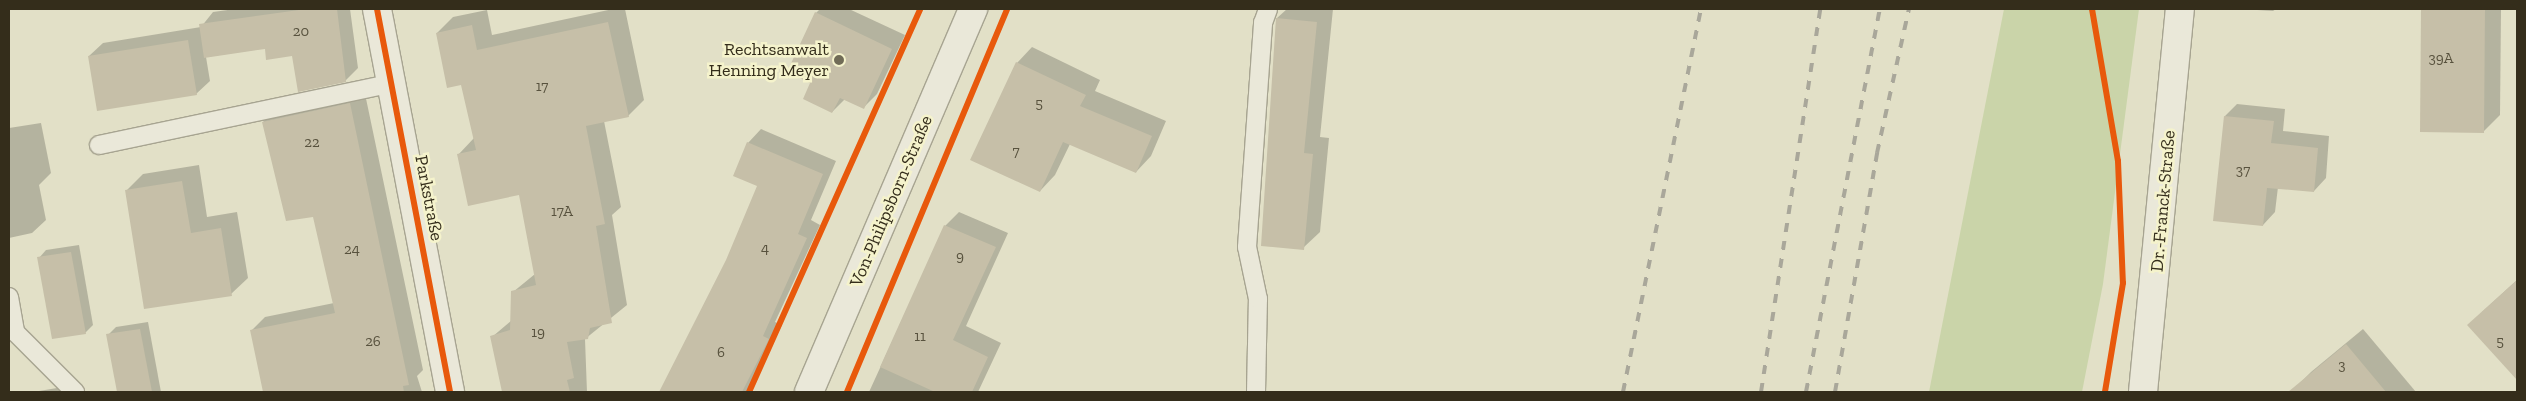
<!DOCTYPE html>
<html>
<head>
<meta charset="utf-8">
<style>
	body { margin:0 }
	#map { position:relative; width:2526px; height:401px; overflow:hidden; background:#e2e0c7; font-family:"Zilla Slab",serif }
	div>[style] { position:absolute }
	.green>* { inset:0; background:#cad4a9 }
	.shadow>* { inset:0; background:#0003 }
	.building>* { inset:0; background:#c6bfa8 }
	.roads { filter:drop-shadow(1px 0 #a7a491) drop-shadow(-1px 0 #a7a491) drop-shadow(0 1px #a7a491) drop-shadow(0 -1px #a7a491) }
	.service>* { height:18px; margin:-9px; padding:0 9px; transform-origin:9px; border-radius:9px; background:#eae8d9 }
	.minor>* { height:28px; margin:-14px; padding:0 14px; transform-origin:14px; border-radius:14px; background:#eae8d9 }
	.secondary>* { height:28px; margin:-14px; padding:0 14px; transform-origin:14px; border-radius:14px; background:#eae8d9 }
	.rail>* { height:4px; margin-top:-2px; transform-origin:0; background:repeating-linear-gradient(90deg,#a9a79a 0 9px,transparent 0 18px) }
	.cycleway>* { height:6px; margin:-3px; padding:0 3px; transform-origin:3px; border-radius:3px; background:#e8590c }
	.dots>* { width:14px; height:14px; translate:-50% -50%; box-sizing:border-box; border:2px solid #f5f3cc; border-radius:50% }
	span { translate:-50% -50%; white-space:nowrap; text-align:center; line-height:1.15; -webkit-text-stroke:5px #f5f3cc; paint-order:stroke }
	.number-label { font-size:15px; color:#58523e }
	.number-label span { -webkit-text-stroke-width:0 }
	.poi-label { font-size:18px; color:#342d1b }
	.right { translate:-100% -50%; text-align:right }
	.street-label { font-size:18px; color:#342d1b }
	.frame { position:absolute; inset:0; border:10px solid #342d1b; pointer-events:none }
</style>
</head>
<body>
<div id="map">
	<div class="green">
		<div style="clip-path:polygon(2004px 9px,2139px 9px,2103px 284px,2082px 392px,1929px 392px)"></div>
	</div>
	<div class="shadow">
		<div style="clip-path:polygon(235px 9px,350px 9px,358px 68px,345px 81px,293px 55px,266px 48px,206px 57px,210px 81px,196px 94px,89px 56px,103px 43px,201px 27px,213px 12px)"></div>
		<div style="clip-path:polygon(613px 9px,625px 9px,644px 100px,628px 116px,604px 121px,621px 207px,612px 215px,627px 305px,585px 339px,587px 392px,503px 392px,492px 337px,512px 320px,513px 292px,535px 274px,520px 194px,458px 155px,474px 138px,462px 83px,437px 33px,453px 17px,487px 10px,492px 35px)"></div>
		<div style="clip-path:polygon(820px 9px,849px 9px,905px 35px,877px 94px,864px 107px,845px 99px,832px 112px,816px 13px)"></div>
		<div style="clip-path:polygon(1287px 9px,1333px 9px,1320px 137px,1329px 138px,1320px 232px,1303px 248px,1262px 245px,1277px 18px)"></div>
		<div style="clip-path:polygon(2241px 9px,2276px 9px,2273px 11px)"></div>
		<div style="clip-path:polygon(2422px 9px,2501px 9px,2500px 115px,2483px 132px,2421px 131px)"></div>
		<div style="clip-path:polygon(1032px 47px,1100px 80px,1095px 91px,1166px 121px,1151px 156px,1136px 172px,1070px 144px,1055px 175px,1040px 191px,1017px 63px)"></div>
		<div style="clip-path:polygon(364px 89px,423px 370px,417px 376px,422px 392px,306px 392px,300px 370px,251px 331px,265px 317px,334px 303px,314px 215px,263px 122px,277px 108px)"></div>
		<div style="clip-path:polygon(2237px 104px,2285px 109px,2283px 131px,2329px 136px,2326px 178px,2314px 191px,2278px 187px,2275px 212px,2263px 225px,2225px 116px)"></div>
		<div style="clip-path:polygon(41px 123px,51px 173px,39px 185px,46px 220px,32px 233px,9px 238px,9px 128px)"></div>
		<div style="clip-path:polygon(761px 129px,836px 161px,811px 220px,820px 225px,775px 322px,782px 325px,749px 392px,660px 392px,727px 261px,759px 185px,748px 143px)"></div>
		<div style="clip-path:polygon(199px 165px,207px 217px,237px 212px,248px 278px,231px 294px,126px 191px,143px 174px)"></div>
		<div style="clip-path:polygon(959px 212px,1008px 233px,966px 326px,1001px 343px,978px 392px,869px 392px,945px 226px)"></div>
		<div style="clip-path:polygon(79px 245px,93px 325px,85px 333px,39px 258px,46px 250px)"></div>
		<div style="clip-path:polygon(2517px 280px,2517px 357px,2507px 367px,2482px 312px)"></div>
		<div style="clip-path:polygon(148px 322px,161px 392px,118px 392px,108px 335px,116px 327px)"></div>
		<div style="clip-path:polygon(2363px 329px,2416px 392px,2298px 392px,2295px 388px,2311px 372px)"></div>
		<div style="clip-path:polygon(69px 386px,70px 392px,33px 392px)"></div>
	</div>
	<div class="building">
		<div style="clip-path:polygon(306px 9px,337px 9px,346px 82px,298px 92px,292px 56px,266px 60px,265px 49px,204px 58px,199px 24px)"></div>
		<div style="clip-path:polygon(2421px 9px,2485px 9px,2484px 133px,2420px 132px)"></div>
		<div style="clip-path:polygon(815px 12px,892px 49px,864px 109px,840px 98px,832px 113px,803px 99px,810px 83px,787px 72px)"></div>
		<div style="clip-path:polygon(1276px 18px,1317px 22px,1304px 153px,1313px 154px,1304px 250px,1261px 246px)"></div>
		<div style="clip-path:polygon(608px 22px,629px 117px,586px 126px,605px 224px,596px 226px,612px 323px,590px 328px,588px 339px,567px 342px,574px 378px,567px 380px,570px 392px,502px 392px,490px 336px,510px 330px,511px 291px,536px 285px,519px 195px,468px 206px,457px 154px,476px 150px,461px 85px,447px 88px,436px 33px,472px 25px,477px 50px)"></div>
		<div style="clip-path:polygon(188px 40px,197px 95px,97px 111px,88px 56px)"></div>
		<div style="clip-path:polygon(1016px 62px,1086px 95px,1080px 106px,1152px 136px,1136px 173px,1063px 142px,1040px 192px,970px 160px)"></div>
		<div style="clip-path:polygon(350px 103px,409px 385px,403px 386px,404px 392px,263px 392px,250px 330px,335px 313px,313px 217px,286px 221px,262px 122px)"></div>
		<div style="clip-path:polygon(2224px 116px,2274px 121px,2271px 143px,2318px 148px,2314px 192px,2267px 188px,2263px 226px,2213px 221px)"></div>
		<div style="clip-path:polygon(747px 142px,823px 174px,798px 234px,807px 238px,763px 336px,769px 339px,742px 392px,659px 392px,726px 260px,757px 186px,733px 176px)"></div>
		<div style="clip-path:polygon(182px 181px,191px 233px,221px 228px,232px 296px,144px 309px,125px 190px)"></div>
		<div style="clip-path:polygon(944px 225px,996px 247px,953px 340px,988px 357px,972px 392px,935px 392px,880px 367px)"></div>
		<div style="clip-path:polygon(71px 252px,86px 334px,52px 339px,37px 257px)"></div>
		<div style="clip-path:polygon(2517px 280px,2517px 380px,2467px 325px)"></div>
		<div style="clip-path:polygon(140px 329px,152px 392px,117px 392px,106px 334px)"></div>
		<div style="clip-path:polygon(2346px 344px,2386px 392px,2288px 392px)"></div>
	</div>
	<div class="roads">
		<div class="service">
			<div style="left:99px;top:145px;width:299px;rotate:-11.9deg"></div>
			<div style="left:9px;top:297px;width:36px;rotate:80deg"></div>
			<div style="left:15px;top:332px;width:85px;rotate:45deg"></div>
			<div style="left:1256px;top:392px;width:93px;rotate:-88.8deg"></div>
			<div style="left:1258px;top:299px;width:53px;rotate:-101.9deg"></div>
			<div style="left:1247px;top:247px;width:225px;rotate:-85.9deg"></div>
			<div style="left:1263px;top:23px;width:15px;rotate:-70deg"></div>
		</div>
		<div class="minor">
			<div style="left:377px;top:9px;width:390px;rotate:79.2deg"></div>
			<div style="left:2143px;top:392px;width:385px;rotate:-84.5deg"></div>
		</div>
		<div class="secondary">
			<div style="left:809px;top:392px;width:417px;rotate:-66.8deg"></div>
		</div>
	</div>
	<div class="rail">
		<div style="left:1623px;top:392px;width:391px;rotate:-78.5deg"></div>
		<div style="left:1761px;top:392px;width:388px;rotate:-81.2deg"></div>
		<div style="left:1806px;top:392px;width:390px;rotate:-79.1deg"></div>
		<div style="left:1835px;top:392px;width:243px;rotate:-80deg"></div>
		<div style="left:1877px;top:153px;width:148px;rotate:-77.5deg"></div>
	</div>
	<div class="cycleway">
		<div style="left:377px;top:9px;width:390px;rotate:79.2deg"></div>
		<div style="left:2092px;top:9px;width:154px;rotate:80.3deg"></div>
		<div style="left:2118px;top:161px;width:122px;rotate:87.7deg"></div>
		<div style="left:2123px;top:283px;width:110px;rotate:99.4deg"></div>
		<div style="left:749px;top:392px;width:419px;rotate:-65.9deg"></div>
		<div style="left:847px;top:392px;width:415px;rotate:-67.3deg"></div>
	</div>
	<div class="dots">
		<div style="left:839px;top:60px;background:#716c57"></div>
	</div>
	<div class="number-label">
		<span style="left:301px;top:32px">20</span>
		<span style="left:2441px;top:59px">39A</span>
		<span style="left:542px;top:87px">17</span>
		<span style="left:1039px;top:104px">5</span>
		<span style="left:312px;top:143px">22</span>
		<span style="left:1016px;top:152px">7</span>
		<span style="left:2243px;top:171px">37</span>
		<span style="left:562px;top:212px">17A</span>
		<span style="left:765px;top:249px">4</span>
		<span style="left:352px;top:250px">24</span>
		<span style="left:960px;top:257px">9</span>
		<span style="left:538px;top:333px">19</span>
		<span style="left:920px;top:337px">11</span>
		<span style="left:373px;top:342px">26</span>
		<span style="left:2500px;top:342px">5</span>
		<span style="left:721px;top:353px">6</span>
		<span style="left:2342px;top:366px">3</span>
	</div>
	<div class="poi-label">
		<span class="right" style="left:829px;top:60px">Rechtsanwalt<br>Henning Meyer</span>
	</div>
	<div class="street-label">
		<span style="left:429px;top:198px;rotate:79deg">Parkstraße</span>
		<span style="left:891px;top:201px;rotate:-67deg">Von-Philipsborn-Straße</span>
		<span style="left:2163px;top:201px;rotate:-85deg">Dr.-Franck-Straße</span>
	</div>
	<div class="frame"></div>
</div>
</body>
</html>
